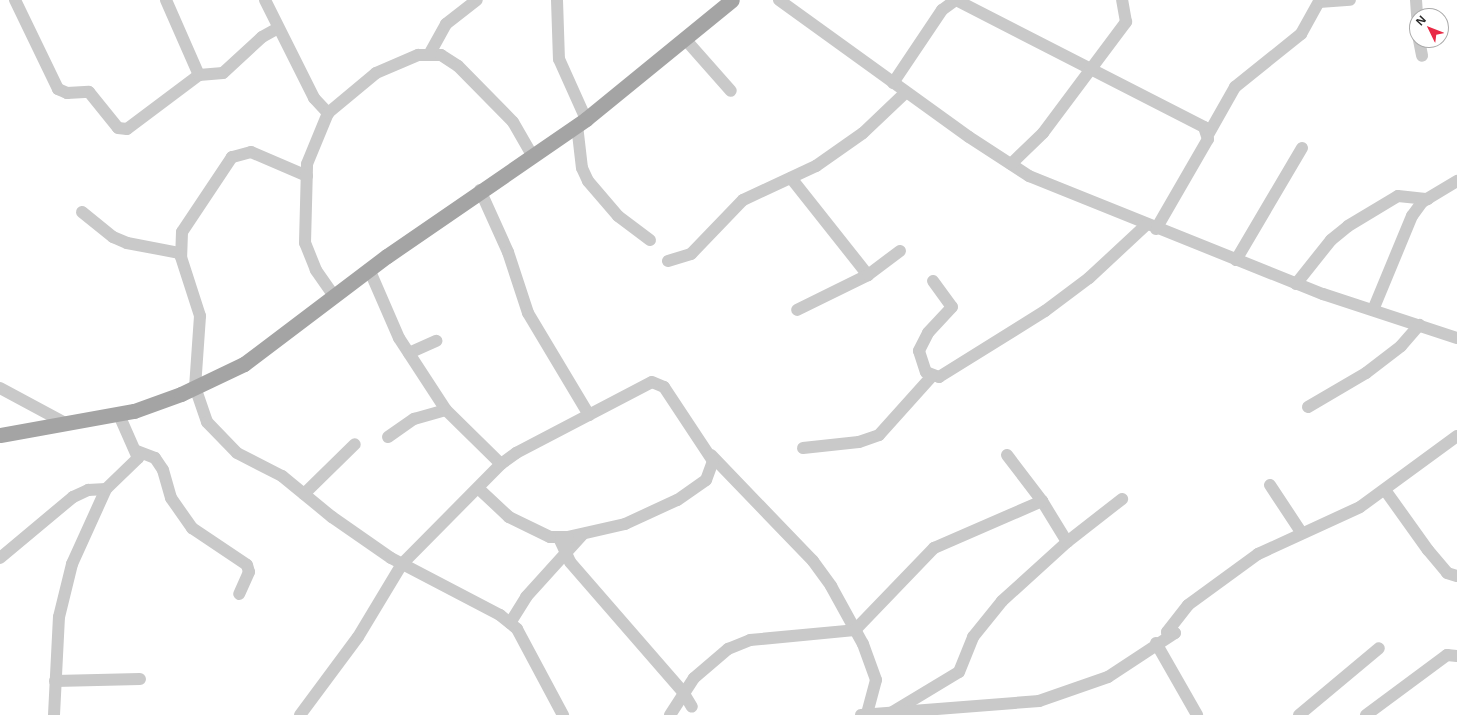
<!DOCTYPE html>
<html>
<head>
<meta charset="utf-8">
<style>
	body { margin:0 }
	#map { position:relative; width:1457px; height:715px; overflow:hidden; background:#fff; font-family:"Open Sans",sans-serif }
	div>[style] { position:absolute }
	.minor>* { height:12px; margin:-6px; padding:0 6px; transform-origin:6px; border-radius:6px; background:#c9c9c9 }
	.major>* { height:15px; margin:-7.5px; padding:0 7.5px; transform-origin:7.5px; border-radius:7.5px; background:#a4a4a4 }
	span { translate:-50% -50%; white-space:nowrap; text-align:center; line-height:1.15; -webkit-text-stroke:4px #fff; paint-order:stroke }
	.north { position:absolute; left:1409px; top:8px; width:40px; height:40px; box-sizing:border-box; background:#fff; border:1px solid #ababab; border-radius:50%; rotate:313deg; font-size:11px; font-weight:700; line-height:16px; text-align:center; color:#2c2c2c }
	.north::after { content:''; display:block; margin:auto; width:14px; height:18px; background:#e82945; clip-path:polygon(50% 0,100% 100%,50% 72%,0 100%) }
</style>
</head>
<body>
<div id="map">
	<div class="minor">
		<div style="left:15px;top:0;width:99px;rotate:64.2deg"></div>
		<div style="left:58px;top:89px;width:10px;rotate:24deg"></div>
		<div style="left:67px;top:93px;width:22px;rotate:-3deg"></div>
		<div style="left:89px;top:92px;width:46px;rotate:51.1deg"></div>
		<div style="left:118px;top:128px;width:9px;rotate:6deg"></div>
		<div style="left:127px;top:129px;width:90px;rotate:-36.9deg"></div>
		<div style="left:166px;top:0;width:82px;rotate:66.3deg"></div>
		<div style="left:199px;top:75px;width:24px;rotate:-5deg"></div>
		<div style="left:223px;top:73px;width:53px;rotate:-42.7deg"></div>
		<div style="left:262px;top:37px;width:18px;rotate:-29deg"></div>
		<div style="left:265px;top:0;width:110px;rotate:63.4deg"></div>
		<div style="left:314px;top:98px;width:21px;rotate:47deg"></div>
		<div style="left:557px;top:0;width:59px;rotate:88.1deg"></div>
		<div style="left:559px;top:59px;width:66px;rotate:65.8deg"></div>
		<div style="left:779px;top:0;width:234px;rotate:35.8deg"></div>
		<div style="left:969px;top:137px;width:72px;rotate:33deg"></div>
		<div style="left:1029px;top:176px;width:317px;rotate:21.9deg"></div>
		<div style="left:1323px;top:294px;width:141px;rotate:18.2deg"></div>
		<div style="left:956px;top:0;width:279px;rotate:27.1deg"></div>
		<div style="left:1204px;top:127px;width:13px;rotate:72deg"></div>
		<div style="left:1208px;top:139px;width:104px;rotate:120deg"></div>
		<div style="left:1416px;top:0;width:16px;rotate:86deg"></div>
		<div style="left:685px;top:39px;width:69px;rotate:48.5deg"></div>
		<div style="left:1419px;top:40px;width:16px;rotate:79deg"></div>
		<div style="left:430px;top:53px;width:33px;rotate:-61deg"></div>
		<div style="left:446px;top:24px;width:39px;rotate:-38deg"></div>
		<div style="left:893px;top:83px;width:88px;rotate:-56.1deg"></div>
		<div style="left:942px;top:10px;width:17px;rotate:-36deg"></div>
		<div style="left:577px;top:125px;width:43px;rotate:83.4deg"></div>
		<div style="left:582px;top:168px;width:14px;rotate:65deg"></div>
		<div style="left:588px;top:181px;width:46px;rotate:49.4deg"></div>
		<div style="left:618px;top:216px;width:40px;rotate:37deg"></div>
		<div style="left:1209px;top:133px;width:53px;rotate:-60.5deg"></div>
		<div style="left:1235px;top:87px;width:85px;rotate:-38.8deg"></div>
		<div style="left:1301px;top:34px;width:37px;rotate:-61deg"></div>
		<div style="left:1319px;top:2px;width:31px;rotate:-4deg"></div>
		<div style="left:1011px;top:164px;width:45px;rotate:-44.1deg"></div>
		<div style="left:1043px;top:133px;width:139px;rotate:-53.2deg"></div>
		<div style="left:1126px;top:22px;width:22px;rotate:-100deg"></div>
		<div style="left:307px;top:176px;width:61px;rotate:-156.8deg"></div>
		<div style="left:251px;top:152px;width:20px;rotate:165deg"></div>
		<div style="left:232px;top:157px;width:90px;rotate:123.7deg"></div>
		<div style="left:182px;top:232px;width:25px;rotate:92deg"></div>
		<div style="left:181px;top:257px;width:62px;rotate:72.1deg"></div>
		<div style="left:200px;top:316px;width:71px;rotate:94deg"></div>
		<div style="left:195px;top:387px;width:37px;rotate:71deg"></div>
		<div style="left:207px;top:422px;width:43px;rotate:45.9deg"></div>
		<div style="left:237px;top:453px;width:51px;rotate:27.1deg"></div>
		<div style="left:282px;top:476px;width:65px;rotate:39.4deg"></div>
		<div style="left:332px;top:517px;width:72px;rotate:34.8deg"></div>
		<div style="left:391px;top:558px;width:123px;rotate:27.6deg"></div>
		<div style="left:500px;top:615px;width:22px;rotate:39deg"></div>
		<div style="left:517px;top:629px;width:98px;rotate:61.9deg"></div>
		<div style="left:791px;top:178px;width:124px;rotate:51.6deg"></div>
		<div style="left:868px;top:275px;width:79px;rotate:153.8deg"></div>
		<div style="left:480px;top:190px;width:68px;rotate:65.7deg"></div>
		<div style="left:508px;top:252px;width:64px;rotate:71.8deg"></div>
		<div style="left:528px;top:313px;width:119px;rotate:59.1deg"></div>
		<div style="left:82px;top:212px;width:40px;rotate:39deg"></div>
		<div style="left:113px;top:237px;width:15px;rotate:23deg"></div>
		<div style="left:127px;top:243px;width:54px;rotate:10.7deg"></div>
		<div style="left:1236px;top:260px;width:130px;rotate:-59.5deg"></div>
		<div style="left:668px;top:261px;width:24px;rotate:-17deg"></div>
		<div style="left:691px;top:254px;width:75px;rotate:-46.1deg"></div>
		<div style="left:743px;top:200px;width:81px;rotate:-25deg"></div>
		<div style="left:816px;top:166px;width:57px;rotate:-35.1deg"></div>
		<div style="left:863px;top:133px;width:59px;rotate:-43.6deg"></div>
		<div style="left:369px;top:269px;width:75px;rotate:66.5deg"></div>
		<div style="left:399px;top:338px;width:86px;rotate:56.9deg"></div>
		<div style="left:868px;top:275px;width:40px;rotate:-37deg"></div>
		<div style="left:933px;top:281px;width:32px;rotate:54deg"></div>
		<div style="left:952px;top:307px;width:35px;rotate:133deg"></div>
		<div style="left:928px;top:333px;width:20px;rotate:117deg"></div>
		<div style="left:919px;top:351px;width:22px;rotate:72deg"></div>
		<div style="left:926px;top:372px;width:14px;rotate:21deg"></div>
		<div style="left:939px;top:377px;width:125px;rotate:-31.9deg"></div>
		<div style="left:1045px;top:311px;width:55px;rotate:-36.9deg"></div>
		<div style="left:1089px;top:278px;width:78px;rotate:-42.9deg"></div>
		<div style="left:1296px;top:284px;width:56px;rotate:-51.5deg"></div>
		<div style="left:1331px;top:240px;width:22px;rotate:-39deg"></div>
		<div style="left:1348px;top:226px;width:58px;rotate:-31deg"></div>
		<div style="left:1398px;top:196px;width:30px;rotate:6deg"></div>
		<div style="left:334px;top:296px;width:32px;rotate:-125deg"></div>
		<div style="left:316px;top:270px;width:29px;rotate:-112deg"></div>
		<div style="left:305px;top:243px;width:79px;rotate:-88.5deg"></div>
		<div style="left:307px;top:164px;width:55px;rotate:-67.6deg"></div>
		<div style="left:328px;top:113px;width:62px;rotate:-39.8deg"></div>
		<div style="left:376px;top:73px;width:46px;rotate:-23.2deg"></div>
		<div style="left:418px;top:55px;width:23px"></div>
		<div style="left:441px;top:55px;width:20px;rotate:33deg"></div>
		<div style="left:458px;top:66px;width:78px;rotate:45.5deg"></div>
		<div style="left:513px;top:122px;width:38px;rotate:60deg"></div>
		<div style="left:1373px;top:310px;width:102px;rotate:-67.5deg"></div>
		<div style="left:1412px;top:216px;width:17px;rotate:-54deg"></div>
		<div style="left:1422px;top:202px;width:41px;rotate:-31deg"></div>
		<div style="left:409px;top:353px;width:30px;rotate:-24deg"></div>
		<div style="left:0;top:388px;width:74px;rotate:28.3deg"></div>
		<div style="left:1308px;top:407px;width:67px;rotate:-30.4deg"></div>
		<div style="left:1366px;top:373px;width:44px;rotate:-37.6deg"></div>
		<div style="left:1401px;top:346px;width:28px;rotate:-49deg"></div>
		<div style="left:388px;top:437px;width:32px;rotate:-35deg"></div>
		<div style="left:414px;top:419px;width:33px;rotate:-16deg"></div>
		<div style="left:446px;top:410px;width:77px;rotate:44.5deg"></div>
		<div style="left:803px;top:448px;width:56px;rotate:-6.1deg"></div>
		<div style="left:859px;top:442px;width:21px;rotate:-19deg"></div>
		<div style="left:879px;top:435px;width:79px;rotate:-48.1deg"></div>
		<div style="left:137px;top:451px;width:19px;rotate:21deg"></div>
		<div style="left:155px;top:458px;width:14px;rotate:56deg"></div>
		<div style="left:163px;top:470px;width:29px;rotate:74deg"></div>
		<div style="left:171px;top:498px;width:37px;rotate:55deg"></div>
		<div style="left:192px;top:528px;width:66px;rotate:33.9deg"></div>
		<div style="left:247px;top:565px;width:7px;rotate:74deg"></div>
		<div style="left:249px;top:572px;width:24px;rotate:114deg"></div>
		<div style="left:711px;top:455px;width:147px;rotate:46.1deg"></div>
		<div style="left:813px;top:561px;width:31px;rotate:54deg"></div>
		<div style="left:831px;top:586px;width:66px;rotate:61.1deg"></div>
		<div style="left:863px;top:644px;width:38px;rotate:70deg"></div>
		<div style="left:876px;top:680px;width:35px;rotate:105deg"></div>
		<div style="left:1007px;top:455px;width:58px;rotate:52.7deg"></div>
		<div style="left:1042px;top:501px;width:48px;rotate:58.6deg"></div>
		<div style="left:1270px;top:485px;width:56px;rotate:56.6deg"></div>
		<div style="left:1385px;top:490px;width:74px;rotate:54.4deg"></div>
		<div style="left:1428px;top:550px;width:30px;rotate:50deg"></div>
		<div style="left:1447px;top:573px;width:10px;rotate:17deg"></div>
		<div style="left:304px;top:494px;width:71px;rotate:-44.4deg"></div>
		<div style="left:559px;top:538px;width:26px;rotate:65deg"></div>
		<div style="left:570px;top:562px;width:172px;rotate:49deg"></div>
		<div style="left:683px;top:692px;width:17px;rotate:59deg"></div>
		<div style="left:0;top:558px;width:95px;rotate:-39.9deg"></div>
		<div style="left:73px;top:497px;width:17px;rotate:-25deg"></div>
		<div style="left:88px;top:490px;width:18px;rotate:-3deg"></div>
		<div style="left:510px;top:623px;width:31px;rotate:-58deg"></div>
		<div style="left:526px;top:597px;width:84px;rotate:-47.9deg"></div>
		<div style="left:1156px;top:643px;width:83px;rotate:60.3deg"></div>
		<div style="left:55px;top:681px;width:85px;rotate:-1.3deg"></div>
		<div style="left:891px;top:713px;width:79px;rotate:-31.1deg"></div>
		<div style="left:959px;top:672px;width:38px;rotate:-68deg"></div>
		<div style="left:973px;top:637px;width:46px;rotate:-51.1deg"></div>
		<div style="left:1002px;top:601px;width:88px;rotate:-42.2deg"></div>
		<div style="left:1067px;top:542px;width:70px;rotate:-38deg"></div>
		<div style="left:54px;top:715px;width:98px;rotate:-87.1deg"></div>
		<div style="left:59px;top:617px;width:55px;rotate:-76.2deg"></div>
		<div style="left:72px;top:564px;width:82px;rotate:-65.6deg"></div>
		<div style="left:106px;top:489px;width:45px;rotate:-44.1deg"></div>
		<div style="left:138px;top:458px;width:47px;rotate:-113.8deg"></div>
		<div style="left:300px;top:715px;width:97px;rotate:-53.4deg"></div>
		<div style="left:358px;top:637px;width:85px;rotate:-58.9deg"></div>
		<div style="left:402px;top:564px;width:141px;rotate:-45.3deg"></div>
		<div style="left:501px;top:464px;width:19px;rotate:-36deg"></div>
		<div style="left:516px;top:453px;width:153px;rotate:-27.6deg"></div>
		<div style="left:652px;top:382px;width:13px;rotate:23deg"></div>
		<div style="left:664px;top:387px;width:89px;rotate:56.5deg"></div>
		<div style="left:713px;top:461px;width:20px;rotate:110deg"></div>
		<div style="left:706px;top:480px;width:35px;rotate:145deg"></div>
		<div style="left:677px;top:500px;width:57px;rotate:155.2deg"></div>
		<div style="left:625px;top:524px;width:58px;rotate:167.2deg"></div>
		<div style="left:568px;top:537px;width:18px;rotate:180deg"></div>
		<div style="left:550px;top:537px;width:46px;rotate:-154deg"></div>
		<div style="left:509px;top:517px;width:42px;rotate:-136.9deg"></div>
		<div style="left:670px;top:715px;width:44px;rotate:-57deg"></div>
		<div style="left:694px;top:678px;width:45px;rotate:-40.5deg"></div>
		<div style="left:728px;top:649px;width:24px;rotate:-22deg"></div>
		<div style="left:750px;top:640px;width:105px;rotate:-5.4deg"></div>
		<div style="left:855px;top:630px;width:114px;rotate:-46.1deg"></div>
		<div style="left:934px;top:548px;width:118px;rotate:-23.5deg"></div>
		<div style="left:861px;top:715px;width:179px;rotate:-4.5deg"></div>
		<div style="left:1039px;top:701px;width:73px;rotate:-19.2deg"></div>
		<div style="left:1108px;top:677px;width:80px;rotate:-33.3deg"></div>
		<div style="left:1175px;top:633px;width:8px;rotate:-173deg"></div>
		<div style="left:1167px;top:632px;width:34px;rotate:-52deg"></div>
		<div style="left:1188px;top:605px;width:87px;rotate:-36.1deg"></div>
		<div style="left:1258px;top:554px;width:112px;rotate:-24.7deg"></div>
		<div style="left:1360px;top:507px;width:120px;rotate:-36.2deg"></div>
		<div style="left:1299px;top:715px;width:104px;rotate:-39.9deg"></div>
		<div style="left:1366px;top:715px;width:101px;rotate:-36.5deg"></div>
		<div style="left:1447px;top:655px;width:10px;rotate:6deg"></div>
	</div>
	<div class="major">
		<div style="left:0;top:435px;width:136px;rotate:-10.2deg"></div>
		<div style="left:134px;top:411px;width:50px;rotate:-19.9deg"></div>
		<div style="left:181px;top:394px;width:70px;rotate:-25.5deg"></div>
		<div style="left:244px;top:364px;width:179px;rotate:-37.1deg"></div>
		<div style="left:387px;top:256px;width:242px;rotate:-34.5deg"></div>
		<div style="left:586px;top:119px;width:188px;rotate:-39.2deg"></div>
	</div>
	<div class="north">N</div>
</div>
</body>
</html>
